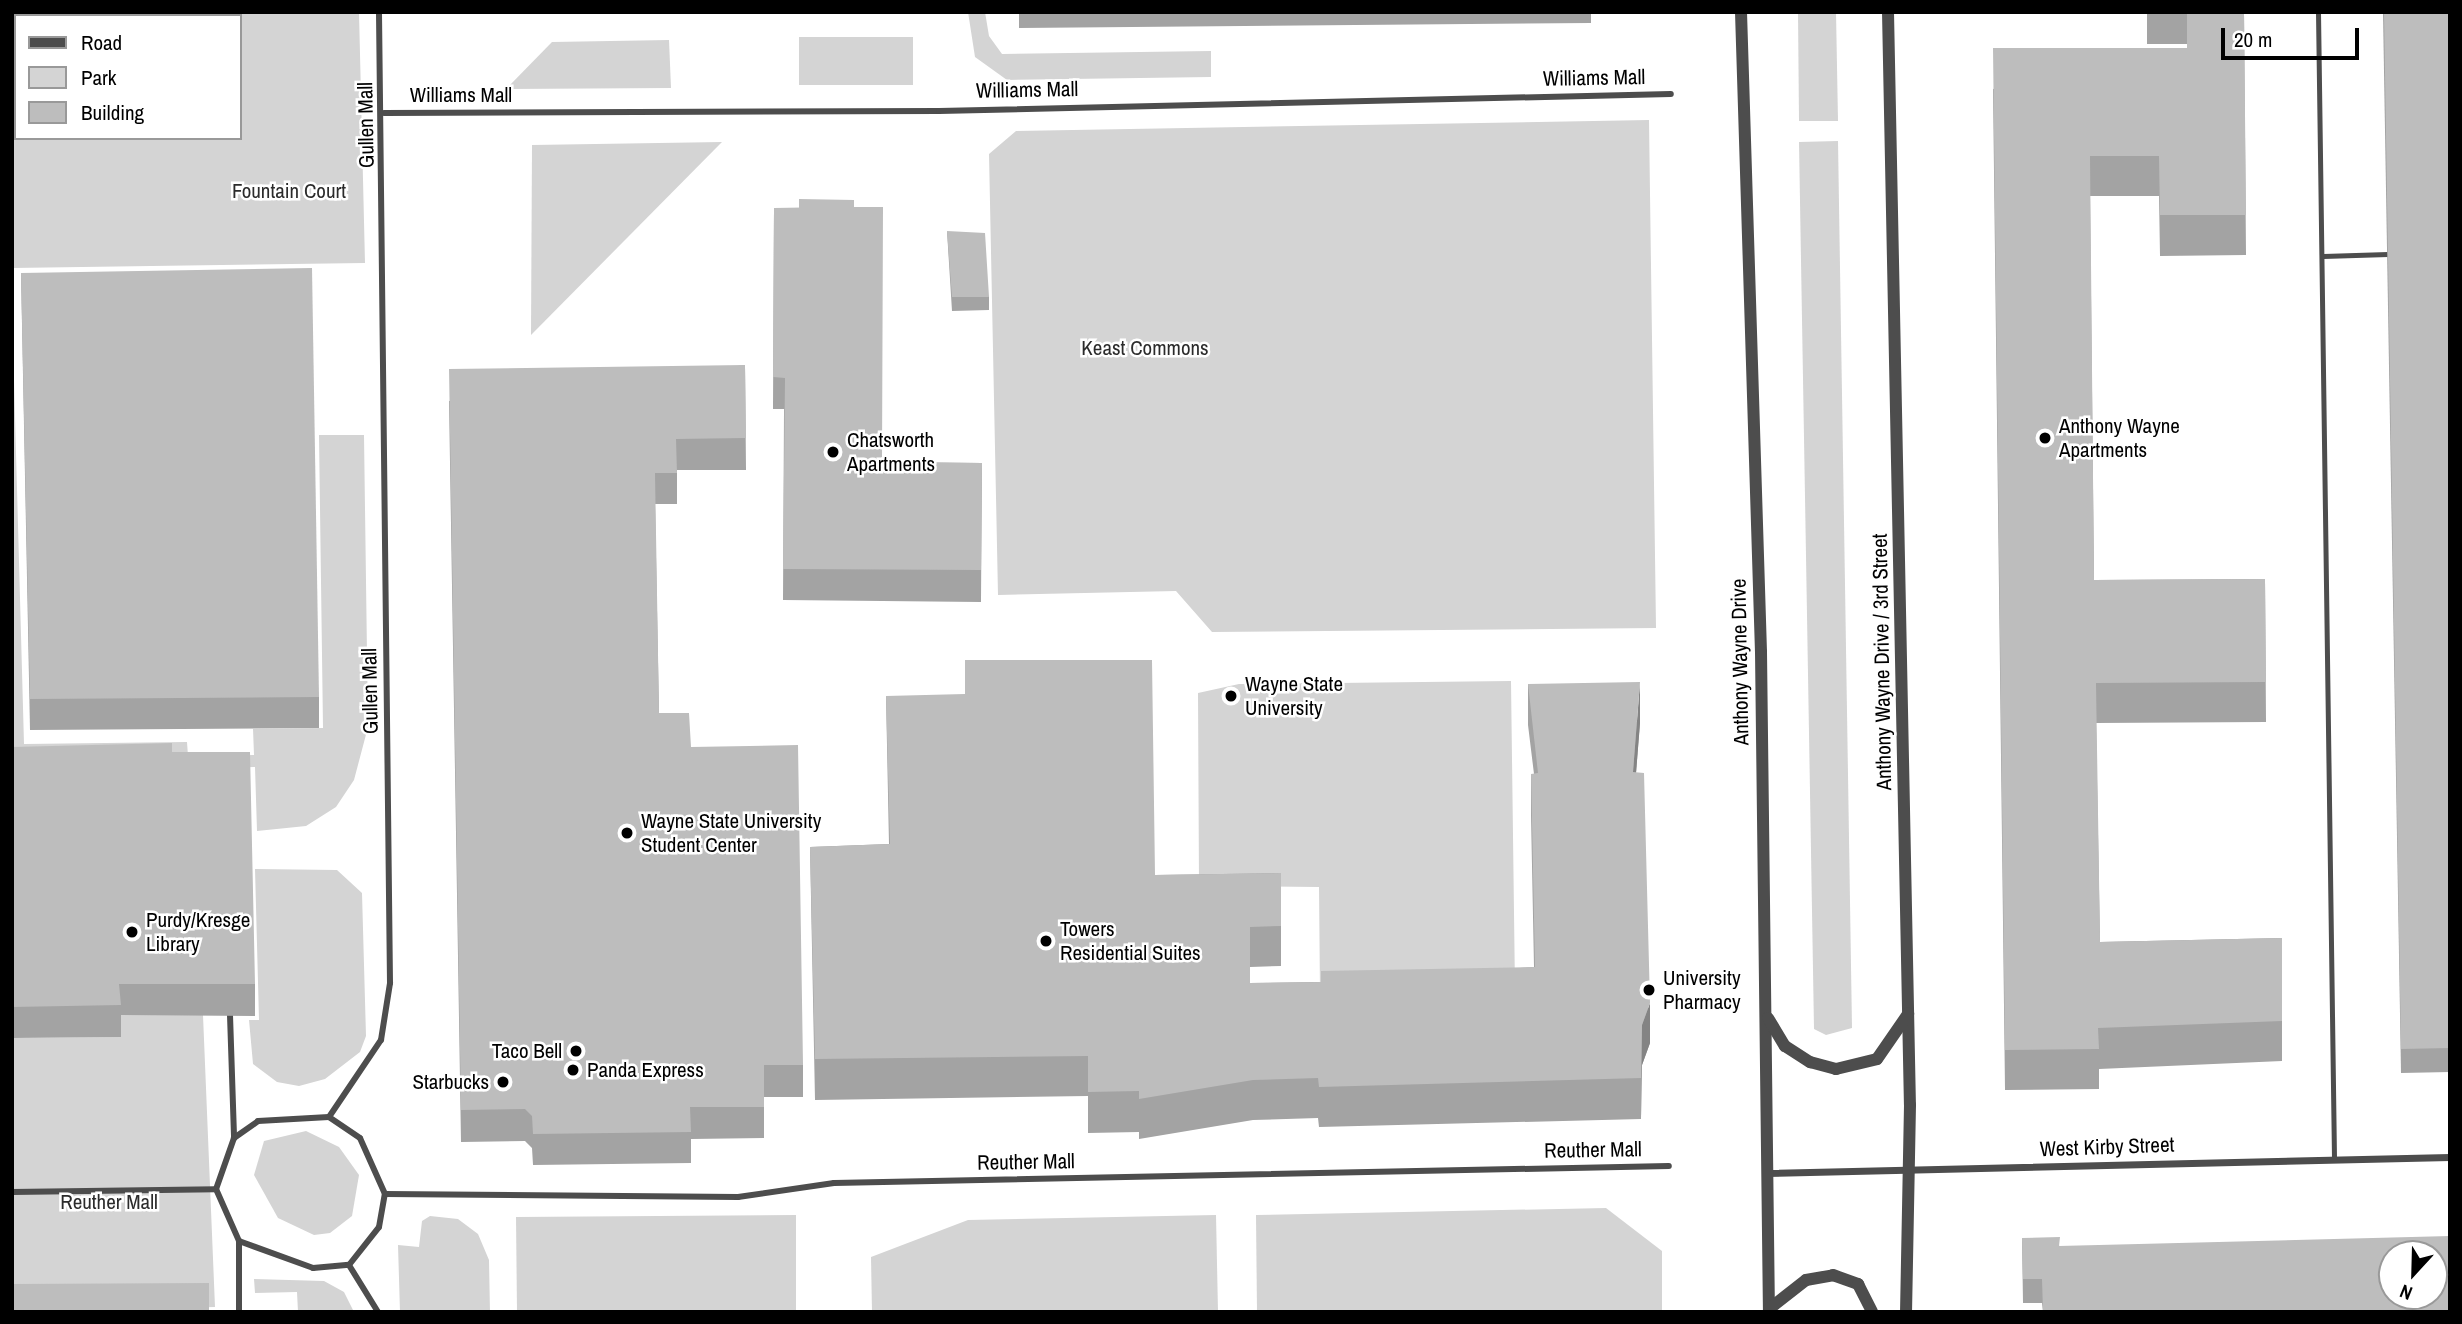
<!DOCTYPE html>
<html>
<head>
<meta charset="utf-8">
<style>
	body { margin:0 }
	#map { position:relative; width:2462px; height:1324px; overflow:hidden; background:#fff; font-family:"Archivo Narrow",sans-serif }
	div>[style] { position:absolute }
	.green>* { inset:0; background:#d4d4d4 }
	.service>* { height:5px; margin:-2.5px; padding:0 2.5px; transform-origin:2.5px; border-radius:2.5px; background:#4d4d4d }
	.pedestrian>* { height:6px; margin:-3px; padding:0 3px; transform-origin:3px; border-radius:3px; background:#4d4d4d }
	.minor>* { height:7px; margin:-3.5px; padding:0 3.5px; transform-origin:3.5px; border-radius:3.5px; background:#4d4d4d }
	.tertiary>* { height:12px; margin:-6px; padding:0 6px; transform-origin:6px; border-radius:6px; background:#4d4d4d }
	.wall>* { inset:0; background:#a3a3a3 }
	.shaded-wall>* { inset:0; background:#848484 }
	.building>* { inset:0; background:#bdbdbd }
	.dots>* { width:19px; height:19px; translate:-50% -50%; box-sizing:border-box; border:4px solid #fff; border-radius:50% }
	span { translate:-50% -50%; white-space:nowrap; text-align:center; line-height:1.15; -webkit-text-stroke:5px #fff; paint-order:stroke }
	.street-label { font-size:21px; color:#000 }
	.park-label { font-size:21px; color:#2b2b2b }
	.poi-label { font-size:21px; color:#000 }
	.left { translate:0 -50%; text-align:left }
	.right { translate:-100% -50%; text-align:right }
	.frame { position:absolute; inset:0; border:14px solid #000; pointer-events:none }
	.legend { position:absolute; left:14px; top:14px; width:228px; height:126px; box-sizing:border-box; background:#fff; border:2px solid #999; margin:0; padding:9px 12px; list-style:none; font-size:21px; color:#000 }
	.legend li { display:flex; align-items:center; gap:14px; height:35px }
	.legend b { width:35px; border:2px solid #999 }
	.north { position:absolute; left:2378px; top:1240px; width:70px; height:70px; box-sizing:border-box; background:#fff; border:2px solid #999; border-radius:50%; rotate:202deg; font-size:19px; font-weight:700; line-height:28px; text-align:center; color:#000 }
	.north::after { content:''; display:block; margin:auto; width:24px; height:32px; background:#000; clip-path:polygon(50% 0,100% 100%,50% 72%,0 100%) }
	.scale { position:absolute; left:2221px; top:28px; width:138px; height:32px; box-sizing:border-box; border:4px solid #000; border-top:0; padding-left:9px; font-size:21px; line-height:24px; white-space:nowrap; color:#000; -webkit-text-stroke:5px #fff; paint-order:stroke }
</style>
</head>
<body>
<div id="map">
	<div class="green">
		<div style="clip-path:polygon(evenodd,12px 12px,359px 12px,365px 263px,12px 268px,12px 12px,16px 16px,240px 16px,240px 138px,16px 138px,16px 16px)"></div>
		<div style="clip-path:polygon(968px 12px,985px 12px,989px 36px,1002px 54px,1211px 51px,1211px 77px,1007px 80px,975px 57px)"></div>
		<div style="clip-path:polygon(1798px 12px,1836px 12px,1838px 121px,1799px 121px)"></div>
		<div style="clip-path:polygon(799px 37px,913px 37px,913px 85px,799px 85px)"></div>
		<div style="clip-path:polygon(669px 40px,671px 88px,506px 89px,552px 42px)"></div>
		<div style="clip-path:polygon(1649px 120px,1656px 628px,1212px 632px,1176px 591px,998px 595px,989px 154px,1016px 131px)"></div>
		<div style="clip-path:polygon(1838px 141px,1852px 1028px,1826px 1035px,1814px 1029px,1799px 142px)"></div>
		<div style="clip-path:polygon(722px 142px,531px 335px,532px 145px)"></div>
		<div style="clip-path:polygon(12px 306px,24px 744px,187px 742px,188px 756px,254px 755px,253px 729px,323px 728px,319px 435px,364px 435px,368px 727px,354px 780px,336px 807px,306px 826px,257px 831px,255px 767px,12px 772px)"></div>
		<div style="clip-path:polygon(1511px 681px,1515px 989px,1320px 995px,1319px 887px,1199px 886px,1198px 693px,1239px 684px)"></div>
		<div style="clip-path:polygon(255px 869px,337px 870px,362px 893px,366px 1036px,360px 1052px,325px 1079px,299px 1086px,277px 1082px,253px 1064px,249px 1020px,259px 1020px)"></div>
		<div style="clip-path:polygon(119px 1015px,203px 1015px,215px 1307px,12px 1312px,12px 1038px,121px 1037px)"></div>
		<div style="clip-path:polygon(306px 1131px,339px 1147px,359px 1175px,352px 1216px,330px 1233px,314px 1235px,278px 1218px,254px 1175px,264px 1141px)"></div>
		<div style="clip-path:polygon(1606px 1208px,1662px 1251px,1662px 1312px,1257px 1312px,1256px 1215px)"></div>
		<div style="clip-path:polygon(796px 1215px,796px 1312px,517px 1312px,516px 1217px)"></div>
		<div style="clip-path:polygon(1216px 1215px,1218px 1312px,872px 1312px,871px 1257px,968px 1220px)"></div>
		<div style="clip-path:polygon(430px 1216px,458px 1219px,478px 1234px,489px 1260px,490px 1312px,400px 1312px,398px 1245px,419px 1247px,422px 1221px)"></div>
		<div style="clip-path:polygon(254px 1279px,324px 1281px,344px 1292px,354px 1312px,298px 1312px,297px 1292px,255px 1293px)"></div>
	</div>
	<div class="service">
		<div style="left:2318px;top:12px;width:1146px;rotate:89.2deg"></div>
		<div style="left:2323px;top:256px;width:65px;rotate:-1.8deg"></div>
	</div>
	<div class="pedestrian">
		<div style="left:384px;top:113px;width:555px;rotate:-0.21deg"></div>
		<div style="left:939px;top:111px;width:732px;rotate:-1.33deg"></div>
		<div style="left:230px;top:1015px;width:123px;rotate:88.1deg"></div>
		<div style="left:234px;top:1138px;width:54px;rotate:109.4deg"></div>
		<div style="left:216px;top:1189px;width:57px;rotate:66.1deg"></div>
		<div style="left:239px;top:1241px;width:71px;rotate:90deg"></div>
		<div style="left:234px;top:1138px;width:29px;rotate:-35deg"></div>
		<div style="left:258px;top:1121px;width:71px;rotate:-3.2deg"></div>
		<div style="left:12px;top:1192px;width:204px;rotate:-0.8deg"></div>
		<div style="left:385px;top:1194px;width:353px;rotate:0.5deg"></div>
		<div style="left:738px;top:1197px;width:97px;rotate:-8.3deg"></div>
		<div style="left:834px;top:1183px;width:835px;rotate:-1.17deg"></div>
		<div style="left:239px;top:1241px;width:79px;rotate:20deg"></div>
		<div style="left:313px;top:1268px;width:36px;rotate:-5deg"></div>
		<div style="left:378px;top:1312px;width:55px;rotate:-121.7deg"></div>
		<div style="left:349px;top:1265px;width:48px;rotate:-51.7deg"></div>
		<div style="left:379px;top:1227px;width:34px;rotate:-80deg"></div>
		<div style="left:385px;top:1194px;width:61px;rotate:-114.1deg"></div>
		<div style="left:360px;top:1138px;width:37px;rotate:-146deg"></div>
		<div style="left:329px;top:1117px;width:93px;rotate:-56deg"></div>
		<div style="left:381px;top:1040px;width:58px;rotate:-81deg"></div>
		<div style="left:390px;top:983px;width:971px;rotate:-90.65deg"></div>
	</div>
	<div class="minor">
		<div style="left:1766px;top:1173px;width:684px;rotate:-1.34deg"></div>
	</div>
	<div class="tertiary">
		<div style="left:1741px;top:12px;width:640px;rotate:88.21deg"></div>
		<div style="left:1761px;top:652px;width:660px;rotate:89.31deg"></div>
		<div style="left:1888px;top:12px;width:1093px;rotate:88.85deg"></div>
		<div style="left:1910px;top:1105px;width:207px;rotate:91.1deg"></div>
		<div style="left:1768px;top:1018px;width:33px;rotate:59deg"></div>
		<div style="left:1785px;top:1046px;width:30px;rotate:33deg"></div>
		<div style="left:1810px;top:1062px;width:27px;rotate:15deg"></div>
		<div style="left:1836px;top:1069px;width:42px;rotate:-13.7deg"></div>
		<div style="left:1877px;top:1059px;width:55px;rotate:-55.4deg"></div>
		<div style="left:1769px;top:1309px;width:47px;rotate:-38.1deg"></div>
		<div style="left:1806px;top:1280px;width:27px;rotate:-10deg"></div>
		<div style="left:1833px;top:1275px;width:27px;rotate:20deg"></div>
		<div style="left:1858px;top:1284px;width:31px;rotate:63deg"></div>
	</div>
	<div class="wall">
		<div style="clip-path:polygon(1019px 12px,1591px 12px,1591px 23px,1019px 28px)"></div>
		<div style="clip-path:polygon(2147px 12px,2244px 12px,2246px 255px,2160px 256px,2159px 196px,2090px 196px,2094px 580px,2265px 579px,2266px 722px,2096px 723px,2100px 942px,2282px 938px,2282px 1061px,2099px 1069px,2099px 1089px,2005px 1090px,1993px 89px,2187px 48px,2187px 44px,2147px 44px)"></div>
		<div style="clip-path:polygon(2383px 12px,2450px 12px,2450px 1072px,2401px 1073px)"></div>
		<div style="clip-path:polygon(854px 207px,882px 462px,982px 463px,981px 602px,783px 600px,784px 409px,773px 409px,774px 208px)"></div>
		<div style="clip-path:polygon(947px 231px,989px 297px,989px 310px,952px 311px)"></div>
		<div style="clip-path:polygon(21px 273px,319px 697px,319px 728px,30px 730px)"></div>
		<div style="clip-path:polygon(745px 365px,746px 470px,677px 470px,677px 504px,655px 504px,659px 713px,803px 1065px,803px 1097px,764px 1097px,764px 1138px,691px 1139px,691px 1163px,533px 1165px,532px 1148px,525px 1141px,461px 1142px,449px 401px)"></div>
		<div style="clip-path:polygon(1528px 684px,1640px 723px,1636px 772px,1650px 1043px,1642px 1065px,1641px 1119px,1319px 1127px,1318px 1118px,1253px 1120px,1139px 1139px,1139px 1132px,1088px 1133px,1088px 1096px,815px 1100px,810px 847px,889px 844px,886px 696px,1155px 875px,1281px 873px,1281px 966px,1250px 967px,1250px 983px,1321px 982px,1534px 967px,1531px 815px,1531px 774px,1534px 774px,1528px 725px)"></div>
		<div style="clip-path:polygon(12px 747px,172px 752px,255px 984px,255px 1016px,121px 1015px,121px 1037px,12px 1038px)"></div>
		<div style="clip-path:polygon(2022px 1238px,2060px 1246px,2450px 1312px,2043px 1312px,2042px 1303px,2023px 1303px)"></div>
	</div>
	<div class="shaded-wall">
		<div style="clip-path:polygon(1640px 682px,1640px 723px,1633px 812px,1633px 772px)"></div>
		<div style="clip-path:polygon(1650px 1003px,1650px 1043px,1642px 1065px,1641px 1119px,1642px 1025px)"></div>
	</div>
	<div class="building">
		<div style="clip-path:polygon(2187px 12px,2244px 12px,2246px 215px,2160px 215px,2159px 156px,2090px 156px,2094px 580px,2265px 579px,2266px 682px,2096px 683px,2100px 942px,2282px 938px,2282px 1021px,2098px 1028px,2099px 1049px,2005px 1050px,1993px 48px,2187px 48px)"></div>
		<div style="clip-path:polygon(2384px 12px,2450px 12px,2450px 1048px,2401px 1049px)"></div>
		<div style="clip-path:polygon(799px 199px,854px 200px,854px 207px,883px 207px,882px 462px,982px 463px,981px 570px,783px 569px,785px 378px,773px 377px,774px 208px,799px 208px)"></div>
		<div style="clip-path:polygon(947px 231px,985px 233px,989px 297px,952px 297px)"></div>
		<div style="clip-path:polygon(312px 268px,319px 697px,30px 699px,21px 273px)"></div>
		<div style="clip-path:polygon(745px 365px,746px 438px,676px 439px,677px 473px,655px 473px,659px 713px,689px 713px,691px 747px,798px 745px,803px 1065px,764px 1065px,764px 1107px,690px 1107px,691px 1132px,533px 1134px,532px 1116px,525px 1109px,461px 1110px,449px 369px)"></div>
		<div style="clip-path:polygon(965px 660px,1152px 660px,1155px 875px,1281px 873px,1281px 926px,1250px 927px,1250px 983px,1321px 982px,1321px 971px,1535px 967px,1531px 774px,1538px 773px,1528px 684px,1640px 682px,1633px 772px,1644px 773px,1650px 1003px,1642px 1025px,1641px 1078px,1319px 1087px,1318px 1078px,1253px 1080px,1139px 1099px,1139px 1091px,1088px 1092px,1088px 1056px,815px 1059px,810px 847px,890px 844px,886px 696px,965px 694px)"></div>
		<div style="clip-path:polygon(172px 743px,172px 752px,250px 752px,255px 984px,119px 984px,121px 1005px,12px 1007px,12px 747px)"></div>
		<div style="clip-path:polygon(evenodd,2450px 1236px,2450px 1312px,2043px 1312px,2042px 1279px,2023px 1279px,2022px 1238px,2060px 1237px,2059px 1246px,2450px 1236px,2392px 1254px,2434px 1254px,2434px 1296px,2392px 1296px,2392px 1254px)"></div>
		<div style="clip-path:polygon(209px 1283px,209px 1312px,12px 1312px,12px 1284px)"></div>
	</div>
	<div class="dots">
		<div style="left:2045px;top:438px;background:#000"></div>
		<div style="left:833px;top:452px;background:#000"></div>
		<div style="left:1231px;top:696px;background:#000"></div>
		<div style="left:627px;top:833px;background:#000"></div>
		<div style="left:132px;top:932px;background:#000"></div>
		<div style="left:1046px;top:941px;background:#000"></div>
		<div style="left:1649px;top:990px;background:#000"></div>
		<div style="left:576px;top:1051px;background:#000"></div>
		<div style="left:573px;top:1070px;background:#000"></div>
		<div style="left:503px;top:1082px;background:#000"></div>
	</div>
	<div class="street-label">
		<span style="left:1594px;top:78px;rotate:-1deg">Williams Mall</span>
		<span style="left:1027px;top:90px;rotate:-1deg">Williams Mall</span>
		<span style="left:461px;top:95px">Williams Mall</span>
		<span style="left:366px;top:125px;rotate:-91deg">Gullen Mall</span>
		<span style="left:1740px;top:662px;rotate:-91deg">Anthony Wayne Drive</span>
		<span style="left:1882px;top:662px;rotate:-91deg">Anthony Wayne Drive / 3rd Street</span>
		<span style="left:370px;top:691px;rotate:-91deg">Gullen Mall</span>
		<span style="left:2107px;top:1147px;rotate:-2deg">West Kirby Street</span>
		<span style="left:1593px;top:1150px;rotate:-1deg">Reuther Mall</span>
		<span style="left:1026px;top:1162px;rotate:-1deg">Reuther Mall</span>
	</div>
	<div class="park-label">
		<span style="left:289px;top:191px">Fountain Court</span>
		<span style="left:1145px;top:348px">Keast Commons</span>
		<span style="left:109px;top:1202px">Reuther Mall</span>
	</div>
	<div class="poi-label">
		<span class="left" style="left:2059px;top:438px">Anthony Wayne<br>Apartments</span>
		<span class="left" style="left:847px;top:452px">Chatsworth<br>Apartments</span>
		<span class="left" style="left:1245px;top:696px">Wayne State<br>University</span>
		<span class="left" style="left:641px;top:833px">Wayne State University<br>Student Center</span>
		<span class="left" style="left:146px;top:932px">Purdy/Kresge<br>Library</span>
		<span class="left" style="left:1060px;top:941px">Towers<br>Residential Suites</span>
		<span class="left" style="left:1663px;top:990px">University<br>Pharmacy</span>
		<span class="right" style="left:562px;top:1051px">Taco Bell</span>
		<span class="left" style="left:587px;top:1070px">Panda Express</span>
		<span class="right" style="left:489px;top:1082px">Starbucks</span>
	</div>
	<div class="frame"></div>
	<ul class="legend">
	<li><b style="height:9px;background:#4d4d4d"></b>Road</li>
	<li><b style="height:19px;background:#d4d4d4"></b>Park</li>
	<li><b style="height:19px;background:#bdbdbd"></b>Building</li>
	</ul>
	<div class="north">N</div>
	<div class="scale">20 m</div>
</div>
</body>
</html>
